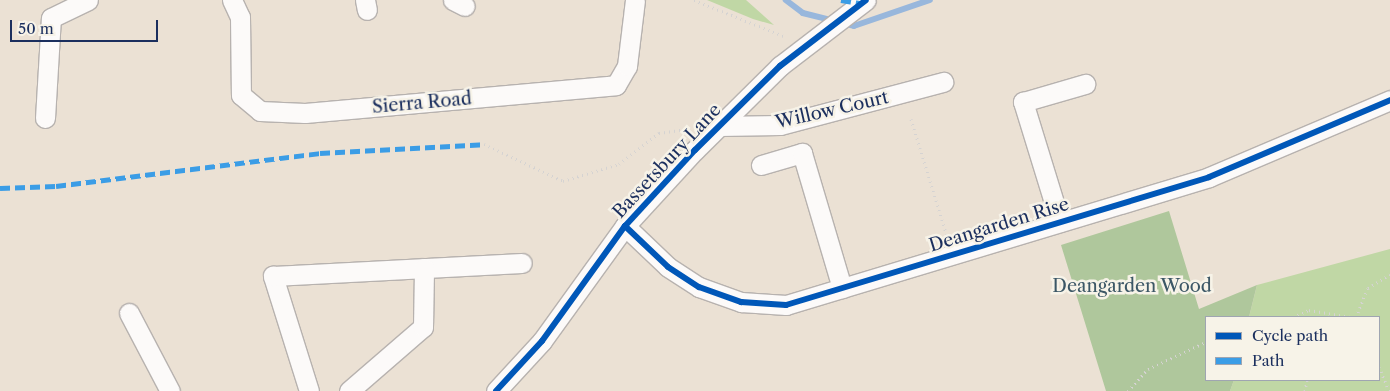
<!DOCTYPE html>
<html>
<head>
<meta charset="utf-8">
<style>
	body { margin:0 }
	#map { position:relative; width:1390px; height:391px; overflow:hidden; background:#ebe1d4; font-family:"Libre Caslon Text",serif }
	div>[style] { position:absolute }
	.green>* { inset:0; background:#c0d7a5 }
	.forest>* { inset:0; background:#afc79c }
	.stream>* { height:5.5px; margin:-2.75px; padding:0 2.75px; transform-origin:2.75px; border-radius:2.75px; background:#98b7dc }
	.path>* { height:3px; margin-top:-1.5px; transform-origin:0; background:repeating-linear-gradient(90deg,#d5d3d2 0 1px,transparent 0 5px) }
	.roads { filter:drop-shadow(1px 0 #b7b2af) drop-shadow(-1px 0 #b7b2af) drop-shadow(0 1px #b7b2af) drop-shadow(0 -1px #b7b2af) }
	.minor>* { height:19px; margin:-9.5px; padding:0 9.5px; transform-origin:9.5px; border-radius:9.5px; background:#fcfaf9 }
	.quiet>* { height:5px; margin-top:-2.5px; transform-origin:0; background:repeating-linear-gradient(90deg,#3b9de6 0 10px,transparent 0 15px) }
	.cycleway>* { height:6px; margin:-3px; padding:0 3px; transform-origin:3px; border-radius:3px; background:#0057b8 }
	span { translate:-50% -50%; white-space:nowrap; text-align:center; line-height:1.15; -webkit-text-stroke:5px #f7f3e8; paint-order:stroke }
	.street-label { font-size:18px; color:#1b2f5e }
	.park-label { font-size:18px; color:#3c5766 }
	.legend { position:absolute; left:1205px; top:316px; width:175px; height:65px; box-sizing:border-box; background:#f7f3e8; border:1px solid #9fa5b1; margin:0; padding:6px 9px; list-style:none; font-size:15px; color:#1b2f5e }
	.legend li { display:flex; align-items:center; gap:10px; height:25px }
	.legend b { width:25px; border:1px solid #9fa5b1 }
	.scale { position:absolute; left:10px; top:20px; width:148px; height:22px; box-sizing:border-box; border:2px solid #1b2f5e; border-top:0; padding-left:6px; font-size:15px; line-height:18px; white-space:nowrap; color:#1b2f5e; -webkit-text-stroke:4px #f7f3e8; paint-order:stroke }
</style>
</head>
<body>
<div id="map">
	<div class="green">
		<div style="clip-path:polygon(707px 0,746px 0,774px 25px,753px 19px)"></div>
		<div style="clip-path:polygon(1390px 249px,1390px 391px,1230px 391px,1234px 380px,1379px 380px,1379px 317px,1249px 317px,1257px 285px)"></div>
	</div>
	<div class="forest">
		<div style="clip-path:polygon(1169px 211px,1199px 309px,1257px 285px,1249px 317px,1206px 317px,1206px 380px,1234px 380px,1230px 391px,1106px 391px,1061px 245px)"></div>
	</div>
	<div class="stream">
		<div style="left:786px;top:0;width:21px;rotate:37deg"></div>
		<div style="left:803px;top:13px;width:29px;rotate:14deg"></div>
		<div style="left:843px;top:23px;width:11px;rotate:15deg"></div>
		<div style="left:854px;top:26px;width:80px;rotate:-18.9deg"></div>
	</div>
	<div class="path">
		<div style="left:694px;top:0;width:99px;rotate:21.9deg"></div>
		<div style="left:911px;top:119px;width:122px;rotate:72.9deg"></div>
		<div style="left:484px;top:144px;width:87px;rotate:25.1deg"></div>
		<div style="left:563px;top:181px;width:59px;rotate:-16.9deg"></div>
		<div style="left:619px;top:164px;width:51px;rotate:-37.8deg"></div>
		<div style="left:659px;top:133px;width:30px;rotate:-8deg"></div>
		<div style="left:1293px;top:317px;width:17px;rotate:-24deg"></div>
		<div style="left:1309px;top:310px;width:42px;rotate:9.7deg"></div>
		<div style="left:1356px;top:317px;width:31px;rotate:-68deg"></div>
		<div style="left:1368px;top:288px;width:26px;rotate:-32deg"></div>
		<div style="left:1379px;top:367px;width:26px;rotate:67deg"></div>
		<div style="left:1128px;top:391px;width:30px;rotate:-48deg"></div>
		<div style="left:1148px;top:369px;width:64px;rotate:-25deg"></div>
		<div style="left:1305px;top:391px;width:11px;rotate:-80deg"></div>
	</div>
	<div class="roads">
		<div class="minor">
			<div style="left:232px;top:0;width:19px;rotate:65deg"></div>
			<div style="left:240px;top:17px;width:78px;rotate:89.3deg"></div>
			<div style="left:241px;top:95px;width:25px;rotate:40deg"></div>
			<div style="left:260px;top:111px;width:45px;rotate:2.5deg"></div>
			<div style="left:305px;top:113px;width:312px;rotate:-5.1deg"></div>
			<div style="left:616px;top:85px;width:22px;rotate:-60deg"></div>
			<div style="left:627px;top:66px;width:66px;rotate:-83.1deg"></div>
			<div style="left:365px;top:0;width:10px;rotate:79deg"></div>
			<div style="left:453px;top:0;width:13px;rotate:27deg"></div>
			<div style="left:45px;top:118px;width:100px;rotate:-86.6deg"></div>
			<div style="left:51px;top:18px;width:41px;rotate:-25.9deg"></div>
			<div style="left:719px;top:126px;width:61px;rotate:-0.9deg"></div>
			<div style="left:780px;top:125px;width:169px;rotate:-14.8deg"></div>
			<div style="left:761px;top:165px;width:43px;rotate:-16.3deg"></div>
			<div style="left:802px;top:153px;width:141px;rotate:73.5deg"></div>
			<div style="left:1060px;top:222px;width:126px;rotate:-107.1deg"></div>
			<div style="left:1023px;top:102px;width:65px;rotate:-16.2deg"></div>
			<div style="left:625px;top:226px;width:59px;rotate:43.6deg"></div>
			<div style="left:668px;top:267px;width:37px;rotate:33deg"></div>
			<div style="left:699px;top:287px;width:45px;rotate:19.7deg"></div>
			<div style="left:741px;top:302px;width:45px;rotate:3.8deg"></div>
			<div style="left:786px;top:305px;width:442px;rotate:-16.8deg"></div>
			<div style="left:1209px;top:177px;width:197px;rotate:-23deg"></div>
			<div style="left:129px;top:313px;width:88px;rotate:62.3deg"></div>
			<div style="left:309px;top:391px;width:121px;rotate:-107.4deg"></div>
			<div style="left:273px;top:276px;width:249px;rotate:-3deg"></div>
			<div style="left:349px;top:391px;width:98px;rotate:-40.9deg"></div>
			<div style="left:423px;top:327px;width:59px;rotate:-89deg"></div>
			<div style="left:496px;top:391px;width:68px;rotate:-47.4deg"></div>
			<div style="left:542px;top:341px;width:142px;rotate:-54.2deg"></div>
			<div style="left:625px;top:226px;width:103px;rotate:-47.4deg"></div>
			<div style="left:695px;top:150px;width:120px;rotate:-44.7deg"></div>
			<div style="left:780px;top:66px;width:108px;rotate:-37.5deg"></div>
		</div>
	</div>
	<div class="quiet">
		<div style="left:841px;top:0;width:19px;rotate:9deg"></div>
		<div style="left:0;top:188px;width:56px;rotate:-2deg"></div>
		<div style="left:56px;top:186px;width:266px;rotate:-7.1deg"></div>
		<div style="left:320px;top:153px;width:164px;rotate:-3.1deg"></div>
	</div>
	<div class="cycleway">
		<div style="left:625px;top:226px;width:59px;rotate:43.6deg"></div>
		<div style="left:668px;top:267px;width:37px;rotate:33deg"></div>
		<div style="left:699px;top:287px;width:45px;rotate:19.7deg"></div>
		<div style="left:741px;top:302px;width:45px;rotate:3.8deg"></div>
		<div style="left:786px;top:305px;width:442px;rotate:-16.8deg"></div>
		<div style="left:1209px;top:177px;width:197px;rotate:-23deg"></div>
		<div style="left:496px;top:391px;width:68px;rotate:-47.4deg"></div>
		<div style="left:542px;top:341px;width:142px;rotate:-54.2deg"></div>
		<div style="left:625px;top:226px;width:103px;rotate:-47.4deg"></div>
		<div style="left:695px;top:150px;width:120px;rotate:-44.7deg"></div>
		<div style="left:780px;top:66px;width:108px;rotate:-37.5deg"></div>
	</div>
	<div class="street-label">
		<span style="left:422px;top:103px;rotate:-5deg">Sierra Road</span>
		<span style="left:832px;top:110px;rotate:-13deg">Willow Court</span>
		<span style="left:667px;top:161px;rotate:-47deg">Bassetsbury Lane</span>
		<span style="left:999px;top:225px;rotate:-17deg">Deangarden Rise</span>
	</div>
	<div class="park-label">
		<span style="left:1132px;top:286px">Deangarden Wood</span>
	</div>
	<ul class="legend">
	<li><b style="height:6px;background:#0057b8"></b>Cycle path</li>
	<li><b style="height:6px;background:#3b9de6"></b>Path</li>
	</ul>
	<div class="scale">50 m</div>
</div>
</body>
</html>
